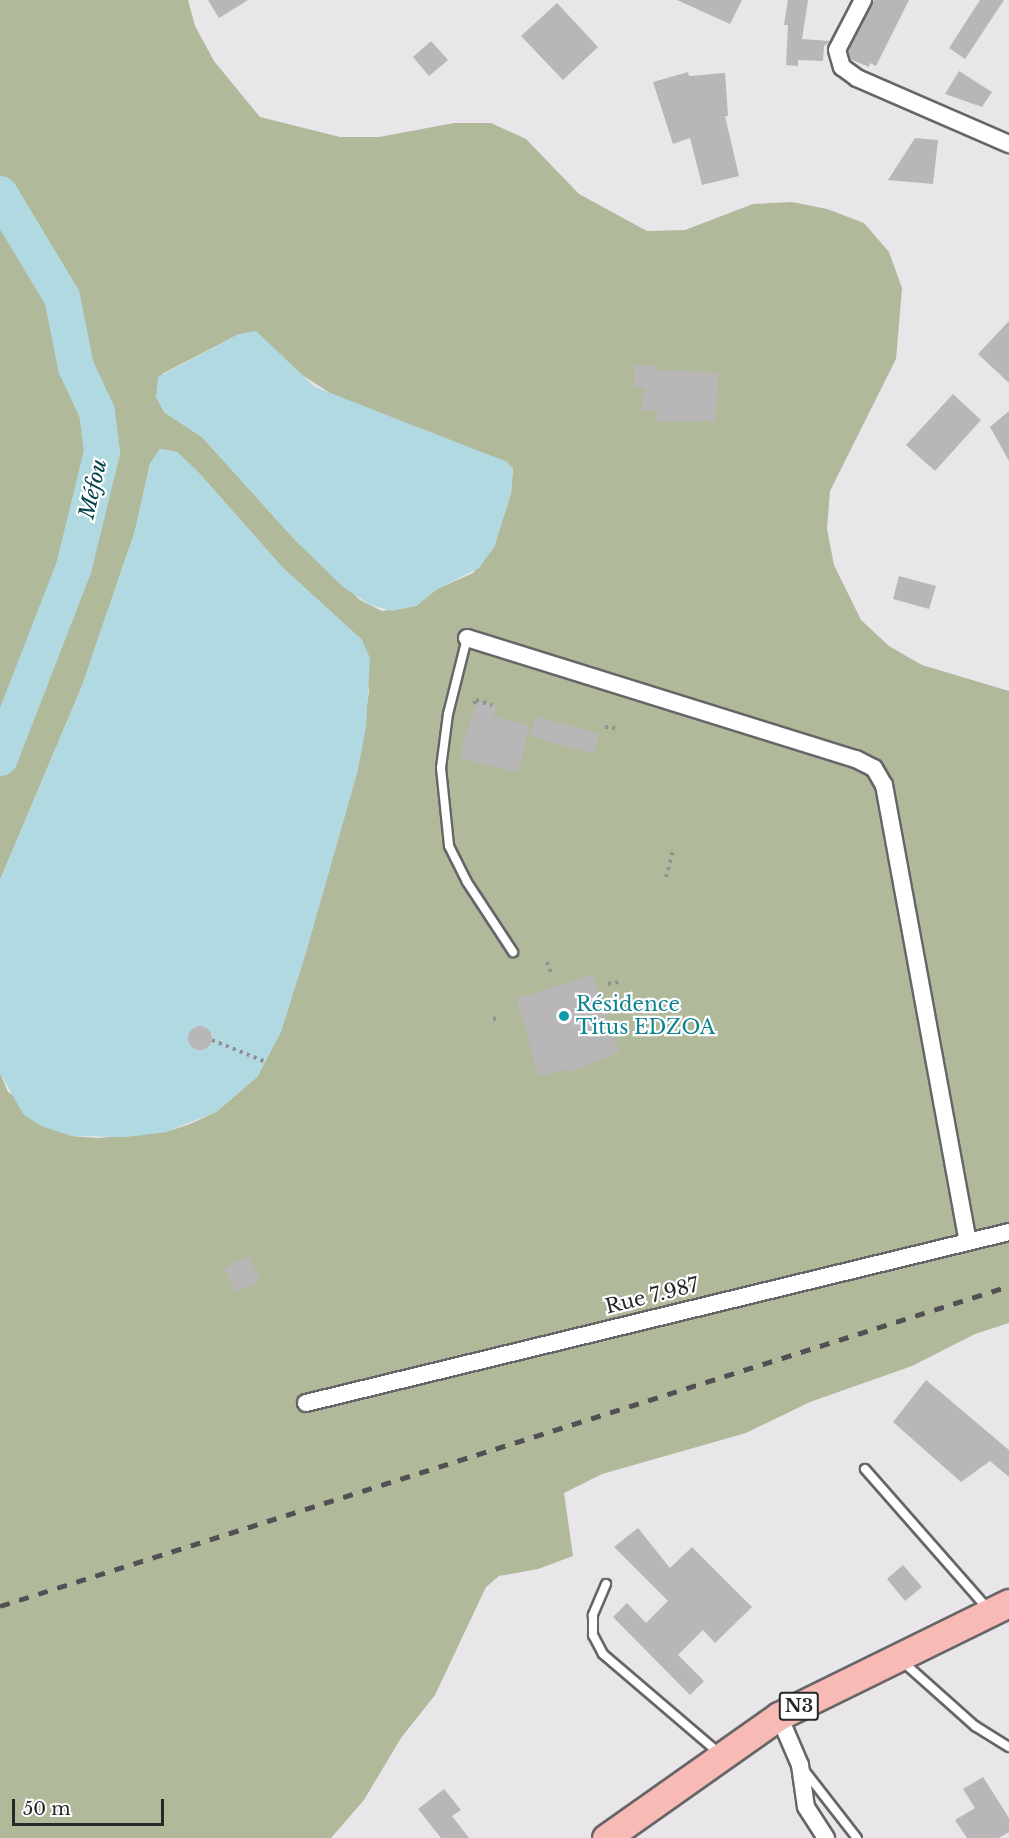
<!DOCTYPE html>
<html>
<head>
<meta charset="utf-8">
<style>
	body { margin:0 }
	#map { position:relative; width:1009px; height:1838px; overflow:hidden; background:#e8e6e9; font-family:"Libre Baskerville",serif }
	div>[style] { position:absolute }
	.green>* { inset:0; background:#b1b99b }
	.water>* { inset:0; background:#b0d9e1 }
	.pier>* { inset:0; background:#e8e6e9 }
	.round { border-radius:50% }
	.river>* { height:36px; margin:-18px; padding:0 18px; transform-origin:18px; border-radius:18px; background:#b0d9e1 }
	.building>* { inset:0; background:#b9b6b8 }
	.path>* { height:4px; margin-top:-2px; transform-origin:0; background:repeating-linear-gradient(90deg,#908f91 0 3px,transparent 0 7.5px) }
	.roads { filter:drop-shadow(2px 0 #676568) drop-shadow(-2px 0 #676568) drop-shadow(0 2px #676568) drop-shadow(0 -2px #676568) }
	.service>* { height:8px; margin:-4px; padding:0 4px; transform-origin:4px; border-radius:4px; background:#fff }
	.minor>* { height:16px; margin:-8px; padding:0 8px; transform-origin:8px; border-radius:8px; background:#fff }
	.trunk>* { height:27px; margin:-13.5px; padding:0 13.5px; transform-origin:13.5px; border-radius:13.5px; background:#f7bab4 }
	.rail>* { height:4.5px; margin-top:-2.25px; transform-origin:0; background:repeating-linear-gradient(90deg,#525053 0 10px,transparent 0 20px) }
	.dots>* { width:16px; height:16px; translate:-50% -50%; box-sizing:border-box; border:3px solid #fff; border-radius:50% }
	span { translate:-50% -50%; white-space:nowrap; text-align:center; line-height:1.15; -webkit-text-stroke:4.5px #fff; paint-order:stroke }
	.shield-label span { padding:2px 4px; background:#fff; border:2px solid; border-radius:4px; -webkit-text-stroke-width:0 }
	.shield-label { font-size:18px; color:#282729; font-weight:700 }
	.culture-label { font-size:20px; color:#0d838f }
	.left { translate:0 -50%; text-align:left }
	.street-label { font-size:20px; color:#282729 }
	.water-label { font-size:21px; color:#04444d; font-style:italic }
	.scale { position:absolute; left:12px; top:1799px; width:152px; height:27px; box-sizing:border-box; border:3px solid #282729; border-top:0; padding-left:8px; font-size:18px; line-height:21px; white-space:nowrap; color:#282729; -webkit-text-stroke:4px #fff; paint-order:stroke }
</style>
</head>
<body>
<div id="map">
	<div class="green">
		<div style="clip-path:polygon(evenodd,0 0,188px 0,195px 26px,214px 61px,260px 117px,340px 137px,379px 137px,454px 123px,491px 123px,526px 139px,579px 194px,647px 231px,685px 230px,753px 204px,792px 202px,827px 209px,864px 223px,889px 252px,902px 288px,896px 359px,830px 491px,827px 529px,834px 565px,861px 620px,889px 646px,922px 665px,1009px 691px,1009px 1323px,975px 1334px,912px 1366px,810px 1402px,746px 1433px,602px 1474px,564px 1493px,573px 1556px,538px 1569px,499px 1576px,486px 1587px,435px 1695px,401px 1738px,364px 1800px,331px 1838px,0 1838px,0 1073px,8px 1092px,71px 1136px,97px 1138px,166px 1132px,190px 1124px,216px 1112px,257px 1077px,281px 1031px,305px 955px,358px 769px,369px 691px,362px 640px,283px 568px,198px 472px,177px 452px,160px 449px,150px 464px,135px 531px,82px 686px,0 880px,0 0,239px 334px,336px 397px,507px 462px,513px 469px,511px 493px,494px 547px,473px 573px,437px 589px,416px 606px,382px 611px,360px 600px,295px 540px,202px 437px,164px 412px,162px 374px,239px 334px)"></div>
	</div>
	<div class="water">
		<div style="clip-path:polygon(256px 331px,315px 387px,507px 462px,513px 469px,511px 493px,494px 547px,479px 568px,437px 589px,416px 606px,392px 611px,370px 605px,342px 586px,295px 540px,202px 437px,164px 412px,156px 397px,158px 377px,239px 334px)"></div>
		<div style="clip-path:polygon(160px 449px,177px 452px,198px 472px,283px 568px,362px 640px,370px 658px,366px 727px,358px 769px,305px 955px,281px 1032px,257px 1077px,216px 1112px,166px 1132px,127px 1137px,71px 1136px,41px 1126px,23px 1114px,0 1073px,0 880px,82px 686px,135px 531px,150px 464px)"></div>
	</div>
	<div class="pier">
		<div class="round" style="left:188px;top:1026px;width:24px;height:24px"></div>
	</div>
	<div class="river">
		<div style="left:0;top:194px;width:120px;rotate:59deg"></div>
		<div style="left:62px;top:297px;width:71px;rotate:78.7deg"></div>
		<div style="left:76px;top:367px;width:50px;rotate:65deg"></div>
		<div style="left:97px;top:412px;width:40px;rotate:82.9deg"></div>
		<div style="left:102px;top:452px;width:118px;rotate:103.7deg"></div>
		<div style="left:74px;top:567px;width:205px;rotate:111.2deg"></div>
	</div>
	<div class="building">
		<div style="clip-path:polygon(208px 0,248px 0,219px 18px)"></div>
		<div style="clip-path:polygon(677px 0,742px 0,730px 24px)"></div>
		<div style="clip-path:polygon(788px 0,808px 0,802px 39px,830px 41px,824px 46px,823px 61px,798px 60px,798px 66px,786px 65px,788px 25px,784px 25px)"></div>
		<div style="clip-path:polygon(909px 0,876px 66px,870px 63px,869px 67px,850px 59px,848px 51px,874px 0)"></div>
		<div style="clip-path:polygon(980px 0,1004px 0,965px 59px,949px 48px)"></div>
		<div style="clip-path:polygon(557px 3px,598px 47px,563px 80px,521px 36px)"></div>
		<div style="clip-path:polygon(431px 41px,448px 60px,429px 76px,413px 57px)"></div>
		<div style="clip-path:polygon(959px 71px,992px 92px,982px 107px,945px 94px)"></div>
		<div style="clip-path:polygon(688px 72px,689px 76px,725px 73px,728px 116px,725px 116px,739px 176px,702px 185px,690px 138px,673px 144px,653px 82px)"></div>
		<div style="clip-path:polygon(915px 138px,938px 140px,933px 184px,888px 180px)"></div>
		<div style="clip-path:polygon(1009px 321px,1009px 383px,978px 354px)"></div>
		<div style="clip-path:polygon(635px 365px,657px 366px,657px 370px,719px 373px,715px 421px,657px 421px,658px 411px,642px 410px,644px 388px,634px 387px)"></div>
		<div style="clip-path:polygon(953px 394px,981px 420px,935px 471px,906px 445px)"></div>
		<div style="clip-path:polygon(1009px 411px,1009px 461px,990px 427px)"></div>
		<div style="clip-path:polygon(899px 576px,936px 586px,929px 609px,893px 599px)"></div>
		<div style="clip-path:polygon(476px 701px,496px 706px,493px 716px,530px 726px,518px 772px,460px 758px)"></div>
		<div style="clip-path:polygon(536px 716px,599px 734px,594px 754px,530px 736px)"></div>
		<div style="clip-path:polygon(592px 975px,619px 1052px,568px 1073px,567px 1068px,538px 1077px,517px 998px)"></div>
		<div class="round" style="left:188px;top:1026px;width:24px;height:24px"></div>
		<div style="clip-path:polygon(248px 1256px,261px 1280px,237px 1292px,224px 1268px)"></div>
		<div style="clip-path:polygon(926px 1380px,1009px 1450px,1009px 1477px,990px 1461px,961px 1482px,893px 1422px)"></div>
		<div style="clip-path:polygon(638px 1528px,670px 1568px,692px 1547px,752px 1607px,715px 1643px,703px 1630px,678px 1655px,704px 1681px,690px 1695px,613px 1617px,627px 1603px,646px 1623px,668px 1601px,614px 1547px)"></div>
		<div style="clip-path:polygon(903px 1565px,922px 1587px,905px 1601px,887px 1579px)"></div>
		<div style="clip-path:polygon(983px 1777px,1009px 1818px,1009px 1832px,999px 1838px,967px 1838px,955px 1820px,975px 1808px,963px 1789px)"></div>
		<div style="clip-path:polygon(444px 1789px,461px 1810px,452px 1816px,469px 1838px,441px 1838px,418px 1809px)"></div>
	</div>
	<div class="path">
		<div style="left:474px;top:704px;width:4px;rotate:-63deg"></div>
		<div style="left:476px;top:700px;width:17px;rotate:17deg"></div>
		<div style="left:605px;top:727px;width:11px;rotate:5deg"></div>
		<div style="left:666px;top:877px;width:28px;rotate:-75deg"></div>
		<div style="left:547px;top:962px;width:15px;rotate:70deg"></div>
		<div style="left:608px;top:984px;width:11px;rotate:-10deg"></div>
		<div style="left:493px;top:1019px;width:7px;rotate:-16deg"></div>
		<div style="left:212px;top:1040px;width:58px;rotate:22.2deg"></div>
	</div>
	<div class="roads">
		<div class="service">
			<div style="left:467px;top:638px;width:78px;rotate:104deg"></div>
			<div style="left:448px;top:714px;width:54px;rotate:97.4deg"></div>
			<div style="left:441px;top:768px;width:78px;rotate:84.1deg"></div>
			<div style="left:449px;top:846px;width:40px;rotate:63.4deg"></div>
			<div style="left:467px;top:882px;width:84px;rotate:56.7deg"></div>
			<div style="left:865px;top:1469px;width:188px;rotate:48.7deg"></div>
			<div style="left:606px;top:1584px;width:34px;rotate:113deg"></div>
			<div style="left:593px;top:1615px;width:20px;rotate:90deg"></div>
			<div style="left:593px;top:1635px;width:21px;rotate:62deg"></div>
			<div style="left:603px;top:1654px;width:154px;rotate:40.5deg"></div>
			<div style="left:902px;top:1661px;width:98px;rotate:41.7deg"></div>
			<div style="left:975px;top:1726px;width:40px;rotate:32deg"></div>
			<div style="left:804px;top:1770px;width:86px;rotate:52.1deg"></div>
		</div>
		<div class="minor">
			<div style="left:863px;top:0;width:56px;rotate:117.5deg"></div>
			<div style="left:837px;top:50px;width:18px;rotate:74deg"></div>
			<div style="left:842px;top:67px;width:19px;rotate:36deg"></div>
			<div style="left:857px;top:78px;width:166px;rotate:23.5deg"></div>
			<div style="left:467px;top:638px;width:407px;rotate:17.3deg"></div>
			<div style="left:856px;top:759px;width:20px;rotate:27deg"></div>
			<div style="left:874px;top:768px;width:20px;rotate:60deg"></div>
			<div style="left:884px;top:785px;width:464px;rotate:79.6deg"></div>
			<div style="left:306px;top:1403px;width:723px;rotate:-13.67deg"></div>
			<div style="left:779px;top:1716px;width:53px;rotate:66.8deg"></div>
			<div style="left:800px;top:1765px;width:42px;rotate:81.9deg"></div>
			<div style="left:806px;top:1807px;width:37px;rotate:57deg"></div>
		</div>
		<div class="trunk">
			<div style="left:606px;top:1838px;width:212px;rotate:-35.2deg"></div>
			<div style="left:779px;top:1716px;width:256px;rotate:-26.2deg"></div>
		</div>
	</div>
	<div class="rail">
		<div style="left:0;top:1606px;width:1059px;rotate:-17.6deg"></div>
	</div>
	<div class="dots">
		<div style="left:564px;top:1016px;background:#0f9aa8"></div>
	</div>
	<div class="shield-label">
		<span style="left:799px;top:1706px">N3</span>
	</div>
	<div class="culture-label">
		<span class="left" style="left:576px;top:1016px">Résidence<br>Titus EDZOA</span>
	</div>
	<div class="street-label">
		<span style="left:652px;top:1296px;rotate:-14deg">Rue 7.987</span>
	</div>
	<div class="water-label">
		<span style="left:93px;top:489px;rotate:-77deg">Méfou</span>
	</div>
	<div class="scale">50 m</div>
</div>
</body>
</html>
